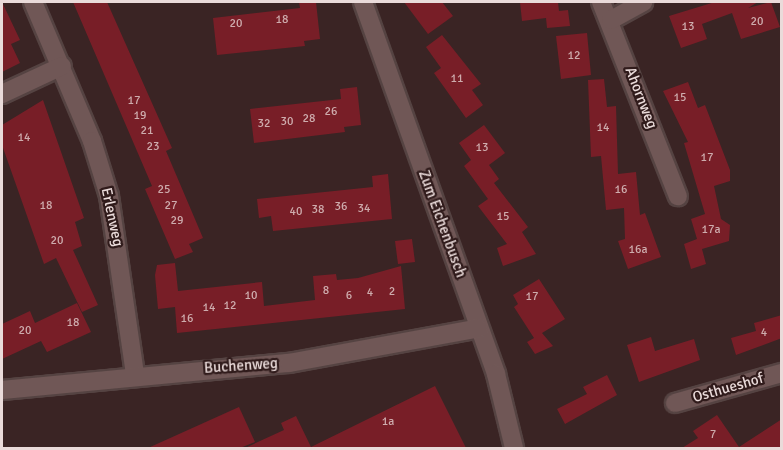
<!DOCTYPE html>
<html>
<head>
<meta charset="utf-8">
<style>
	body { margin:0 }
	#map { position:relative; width:783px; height:450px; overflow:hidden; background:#3a2424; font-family:Signika,sans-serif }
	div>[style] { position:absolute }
	.building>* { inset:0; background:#781e27 }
	.roads { filter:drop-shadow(2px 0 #554342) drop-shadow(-2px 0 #554342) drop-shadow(0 2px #554342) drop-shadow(0 -2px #554342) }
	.minor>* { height:18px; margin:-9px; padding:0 9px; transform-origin:9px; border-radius:9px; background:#705756 }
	span { translate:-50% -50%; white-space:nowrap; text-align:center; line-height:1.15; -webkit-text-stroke:4.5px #301b1b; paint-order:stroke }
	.number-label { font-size:12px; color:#ceacad }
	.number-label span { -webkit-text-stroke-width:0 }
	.street-label { font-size:15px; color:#eadbda }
	.frame { position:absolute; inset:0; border:3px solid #eadbda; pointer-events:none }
</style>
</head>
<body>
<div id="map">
	<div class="building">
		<div style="clip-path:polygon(2px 2px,20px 40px,11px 44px,20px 63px,2px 72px)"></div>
		<div style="clip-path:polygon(73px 2px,107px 2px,172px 148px,166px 151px,203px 238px,189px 244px,193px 252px,175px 259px,145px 189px,152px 186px)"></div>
		<div style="clip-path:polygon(299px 2px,316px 2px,320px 39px,304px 41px,305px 46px,217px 55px,213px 18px,300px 8px)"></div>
		<div style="clip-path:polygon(404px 2px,442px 2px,453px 16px,428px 34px)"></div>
		<div style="clip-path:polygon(520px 2px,558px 2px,559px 11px,568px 10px,570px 26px,547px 28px,546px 18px,522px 21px)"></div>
		<div style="clip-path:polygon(715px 2px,758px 2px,748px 8px,771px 2px,780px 27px,741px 39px,732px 13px,702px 24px,707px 39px,681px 48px,669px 16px)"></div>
		<div style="clip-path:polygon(587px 33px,591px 75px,561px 79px,556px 36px)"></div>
		<div style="clip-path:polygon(442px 35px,481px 84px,472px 90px,483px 105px,466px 118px,434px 73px,441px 68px,426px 47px)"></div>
		<div style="clip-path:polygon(604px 79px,607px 107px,616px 106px,618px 174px,636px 172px,640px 215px,645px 213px,661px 257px,628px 269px,618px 241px,625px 239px,624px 208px,606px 210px,601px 156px,591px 157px,588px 80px)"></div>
		<div style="clip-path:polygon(688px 82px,698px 108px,705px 105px,730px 170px,730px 181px,714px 186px,721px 219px,730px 225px,729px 241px,702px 249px,706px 264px,691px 269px,684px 244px,697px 239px,691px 219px,705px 214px,684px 143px,688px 142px,663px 91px)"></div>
		<div style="clip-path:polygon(357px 87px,361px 125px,344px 127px,345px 132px,254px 143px,250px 109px,341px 99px,340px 89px)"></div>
		<div style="clip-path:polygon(43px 100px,84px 218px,75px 222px,82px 246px,73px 250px,98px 305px,82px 312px,56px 258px,44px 264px,2px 145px,2px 125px)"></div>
		<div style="clip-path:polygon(484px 125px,505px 153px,489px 165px,499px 179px,494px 183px,528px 227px,522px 232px,536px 254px,503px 266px,497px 248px,507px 244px,478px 206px,488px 199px,464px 166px,471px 160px,459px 143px)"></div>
		<div style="clip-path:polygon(388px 174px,392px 219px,273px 231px,271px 216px,259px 218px,257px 199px,373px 187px,372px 176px)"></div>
		<div style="clip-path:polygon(412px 239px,415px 262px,398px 264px,395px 241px)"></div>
		<div style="clip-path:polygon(175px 263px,178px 291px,262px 282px,264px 306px,315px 300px,313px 276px,336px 274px,337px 280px,358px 278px,401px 266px,405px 309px,177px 333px,175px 307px,158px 309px,155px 275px,157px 265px)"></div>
		<div style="clip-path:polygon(539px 279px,565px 319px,542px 333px,553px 346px,535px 354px,527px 342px,534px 338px,514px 307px,518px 304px,513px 295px)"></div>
		<div style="clip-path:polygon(77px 303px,91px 332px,47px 352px,41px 341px,2px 359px,2px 324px,30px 311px,35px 323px)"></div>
		<div style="clip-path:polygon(782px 315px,782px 338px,736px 355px,731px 338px,756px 331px,754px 323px)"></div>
		<div style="clip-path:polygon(651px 337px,655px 351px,694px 339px,700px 360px,639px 382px,627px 345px)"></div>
		<div style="clip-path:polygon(607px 375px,617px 395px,565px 424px,557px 409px,587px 394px,583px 387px)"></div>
		<div style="clip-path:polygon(435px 386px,466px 448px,245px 448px,284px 430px,281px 423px,296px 416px,311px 447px)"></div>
		<div style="clip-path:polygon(239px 407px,255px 442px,240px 448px,148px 448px)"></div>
		<div style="clip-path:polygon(717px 415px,739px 447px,782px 419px,782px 448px,682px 448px,698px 438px,693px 431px)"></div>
	</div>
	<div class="roads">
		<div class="minor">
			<div style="left:33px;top:2px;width:151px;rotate:67deg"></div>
			<div style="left:92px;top:141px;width:58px;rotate:72.8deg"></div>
			<div style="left:109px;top:196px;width:180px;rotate:81.7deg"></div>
			<div style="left:363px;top:2px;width:395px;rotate:70.3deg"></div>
			<div style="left:496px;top:374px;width:76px;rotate:76.3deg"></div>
			<div style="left:601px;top:2px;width:209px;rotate:68.4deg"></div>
			<div style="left:611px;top:20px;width:37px;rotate:-29deg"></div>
			<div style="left:2px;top:94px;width:66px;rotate:-25deg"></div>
			<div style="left:2px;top:390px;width:288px;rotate:-5.4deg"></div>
			<div style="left:289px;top:363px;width:193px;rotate:-10.4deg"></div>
			<div style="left:675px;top:403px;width:111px;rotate:-15.7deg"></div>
		</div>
	</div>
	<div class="number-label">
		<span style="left:282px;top:20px">18</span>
		<span style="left:757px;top:22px">20</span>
		<span style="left:236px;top:24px">20</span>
		<span style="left:688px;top:27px">13</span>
		<span style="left:574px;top:56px">12</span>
		<span style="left:457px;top:79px">11</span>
		<span style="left:680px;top:98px">15</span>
		<span style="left:134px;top:101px">17</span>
		<span style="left:331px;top:112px">26</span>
		<span style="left:140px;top:116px">19</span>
		<span style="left:309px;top:119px">28</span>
		<span style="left:287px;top:122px">30</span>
		<span style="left:264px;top:124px">32</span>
		<span style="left:603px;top:128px">14</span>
		<span style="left:147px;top:131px">21</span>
		<span style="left:24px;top:138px">14</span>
		<span style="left:153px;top:147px">23</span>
		<span style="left:482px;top:148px">13</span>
		<span style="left:707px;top:158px">17</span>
		<span style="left:164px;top:190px">25</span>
		<span style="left:621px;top:190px">16</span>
		<span style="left:46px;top:206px">18</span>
		<span style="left:171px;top:206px">27</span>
		<span style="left:341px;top:207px">36</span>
		<span style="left:364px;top:209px">34</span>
		<span style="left:318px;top:210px">38</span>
		<span style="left:296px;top:212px">40</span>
		<span style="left:503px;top:217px">15</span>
		<span style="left:177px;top:221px">29</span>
		<span style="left:711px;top:230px">17a</span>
		<span style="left:57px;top:241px">20</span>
		<span style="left:638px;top:250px">16a</span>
		<span style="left:326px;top:291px">8</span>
		<span style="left:392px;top:292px">2</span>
		<span style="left:370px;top:293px">4</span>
		<span style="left:251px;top:296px">10</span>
		<span style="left:349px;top:296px">6</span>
		<span style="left:532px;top:297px">17</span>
		<span style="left:230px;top:306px">12</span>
		<span style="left:209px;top:308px">14</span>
		<span style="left:187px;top:319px">16</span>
		<span style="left:73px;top:323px">18</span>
		<span style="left:25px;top:331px">20</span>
		<span style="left:764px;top:333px">4</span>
		<span style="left:388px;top:422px">1a</span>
		<span style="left:713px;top:435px">7</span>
	</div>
	<div class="street-label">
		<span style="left:641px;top:98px;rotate:69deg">Ahornweg</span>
		<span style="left:112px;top:217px;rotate:78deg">Erlenweg</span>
		<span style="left:442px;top:224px;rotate:70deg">Zum Eichenbusch</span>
		<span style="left:241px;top:366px;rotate:-4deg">Buchenweg</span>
		<span style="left:728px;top:388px;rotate:-16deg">Osthueshof</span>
	</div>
	<div class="frame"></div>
</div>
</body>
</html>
